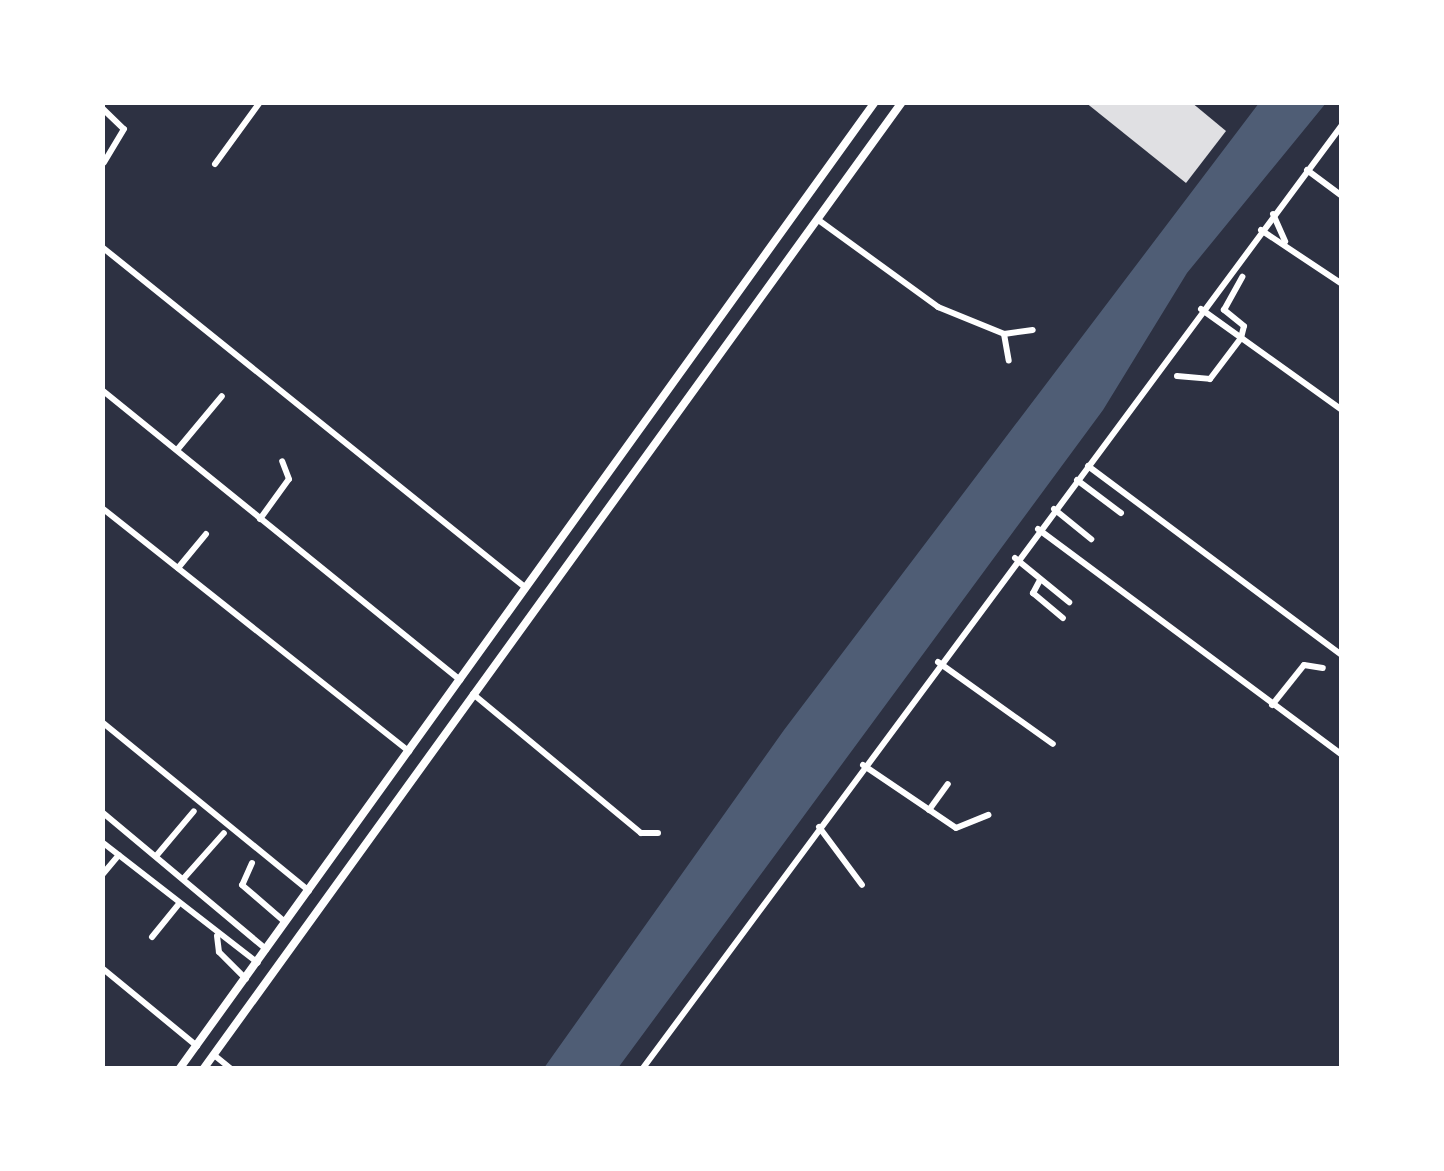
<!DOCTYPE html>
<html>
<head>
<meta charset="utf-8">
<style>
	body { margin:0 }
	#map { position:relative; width:1444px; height:1171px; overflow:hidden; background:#2d3142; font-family:Signika,sans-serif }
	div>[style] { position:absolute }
	.water>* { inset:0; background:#4f5d75 }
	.building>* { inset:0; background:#e0e0e3 }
	.minor>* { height:6px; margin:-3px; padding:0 3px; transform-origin:3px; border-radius:3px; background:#fff }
	.secondary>* { height:8px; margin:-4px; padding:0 4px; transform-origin:4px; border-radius:4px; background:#fff }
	span { translate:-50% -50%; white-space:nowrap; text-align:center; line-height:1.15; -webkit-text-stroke:8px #fff; paint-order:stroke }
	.frame { position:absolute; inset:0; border:105px solid #fff; pointer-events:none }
</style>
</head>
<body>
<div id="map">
	<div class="water">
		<div style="clip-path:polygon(1259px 103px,1326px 103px,1187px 273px,1103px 410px,618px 1068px,544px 1068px,784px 730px)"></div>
	</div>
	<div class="building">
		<div style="clip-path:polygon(1085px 102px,1191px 102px,1226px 131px,1186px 183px)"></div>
	</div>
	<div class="minor">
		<div style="left:102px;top:108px;width:30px;rotate:44deg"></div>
		<div style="left:124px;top:129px;width:39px;rotate:121deg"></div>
		<div style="left:215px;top:164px;width:77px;rotate:-54deg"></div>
		<div style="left:1307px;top:170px;width:44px;rotate:36.6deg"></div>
		<div style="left:1273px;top:214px;width:30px;rotate:66deg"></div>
		<div style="left:817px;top:219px;width:150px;rotate:36deg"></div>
		<div style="left:938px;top:307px;width:71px;rotate:22.2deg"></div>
		<div style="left:1004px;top:334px;width:29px;rotate:-8deg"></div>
		<div style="left:1261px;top:230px;width:97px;rotate:33.7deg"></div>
		<div style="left:102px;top:247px;width:544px;rotate:38.81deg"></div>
		<div style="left:1201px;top:309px;width:173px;rotate:35.6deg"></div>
		<div style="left:1004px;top:334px;width:27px;rotate:80deg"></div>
		<div style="left:1177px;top:376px;width:33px;rotate:5deg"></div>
		<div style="left:1210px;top:379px;width:51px;rotate:-52.9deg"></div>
		<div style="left:1241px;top:338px;width:12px;rotate:-76deg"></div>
		<div style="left:1244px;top:326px;width:26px;rotate:-141deg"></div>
		<div style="left:1224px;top:310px;width:38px;rotate:-61deg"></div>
		<div style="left:102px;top:390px;width:461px;rotate:39deg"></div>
		<div style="left:177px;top:450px;width:70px;rotate:-50.2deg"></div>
		<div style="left:1088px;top:466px;width:317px;rotate:36.7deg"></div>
		<div style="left:1077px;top:480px;width:55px;rotate:36.9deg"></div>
		<div style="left:102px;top:508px;width:392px;rotate:38.4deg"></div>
		<div style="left:1054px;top:509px;width:48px;rotate:39deg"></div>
		<div style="left:260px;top:519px;width:49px;rotate:-54.1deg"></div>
		<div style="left:289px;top:479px;width:19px;rotate:-111deg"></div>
		<div style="left:1038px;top:529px;width:379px;rotate:36.6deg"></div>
		<div style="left:1015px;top:558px;width:70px;rotate:39.2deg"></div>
		<div style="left:178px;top:568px;width:44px;rotate:-50.5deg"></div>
		<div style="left:1040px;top:580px;width:15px;rotate:118deg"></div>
		<div style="left:1033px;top:593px;width:39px;rotate:40deg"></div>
		<div style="left:938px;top:662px;width:141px;rotate:35.5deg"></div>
		<div style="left:473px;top:694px;width:218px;rotate:39.6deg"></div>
		<div style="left:641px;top:833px;width:17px"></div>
		<div style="left:1272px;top:705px;width:51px;rotate:-51.3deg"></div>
		<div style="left:1304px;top:665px;width:19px;rotate:9deg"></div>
		<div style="left:102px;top:722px;width:267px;rotate:39.2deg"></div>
		<div style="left:863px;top:765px;width:112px;rotate:34.1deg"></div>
		<div style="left:956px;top:828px;width:35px;rotate:-22deg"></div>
		<div style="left:929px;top:810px;width:32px;rotate:-54deg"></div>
		<div style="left:102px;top:812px;width:214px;rotate:39.9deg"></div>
		<div style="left:819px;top:827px;width:72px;rotate:53.4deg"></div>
		<div style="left:102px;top:842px;width:197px;rotate:37.8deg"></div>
		<div style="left:157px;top:855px;width:57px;rotate:-49.9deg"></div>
		<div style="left:252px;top:863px;width:24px;rotate:114deg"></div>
		<div style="left:242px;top:885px;width:57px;rotate:40.7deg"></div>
		<div style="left:102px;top:875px;width:26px;rotate:-50deg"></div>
		<div style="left:184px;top:878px;width:60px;rotate:-48.4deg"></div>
		<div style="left:217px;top:936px;width:16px;rotate:83deg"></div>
		<div style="left:219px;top:952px;width:38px;rotate:45deg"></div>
		<div style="left:152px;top:937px;width:41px;rotate:-50.9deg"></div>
		<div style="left:102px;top:968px;width:123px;rotate:39.4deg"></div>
		<div style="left:214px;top:1055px;width:21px;rotate:39deg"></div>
		<div style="left:643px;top:1068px;width:1174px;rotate:-53.45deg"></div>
	</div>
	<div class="secondary">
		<div style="left:180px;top:1068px;width:1190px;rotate:-54.27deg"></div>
		<div style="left:204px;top:1068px;width:1192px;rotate:-54.15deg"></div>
	</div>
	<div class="frame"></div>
</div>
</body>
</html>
